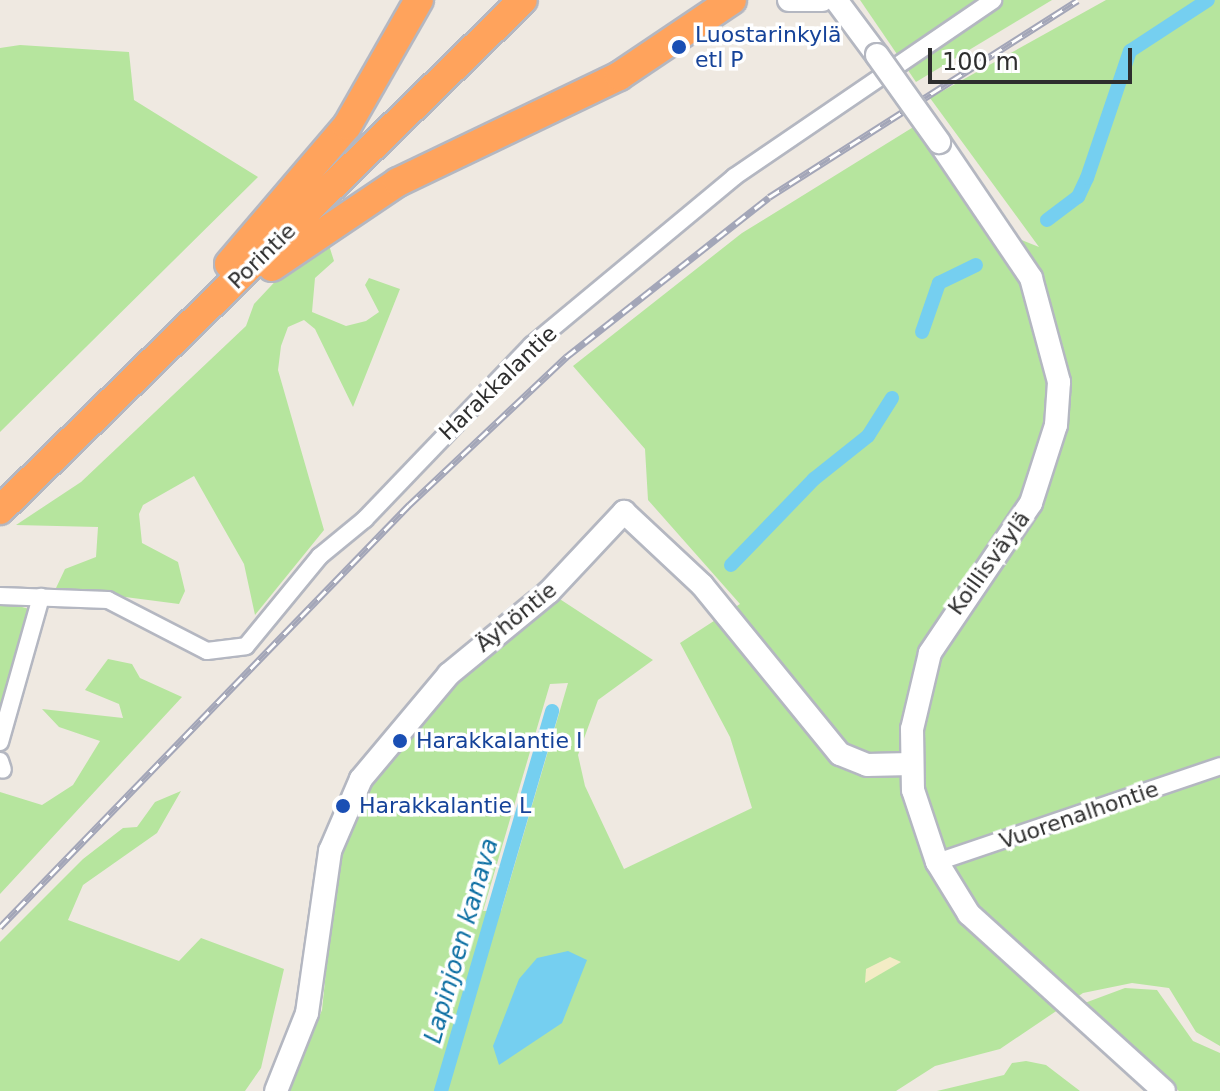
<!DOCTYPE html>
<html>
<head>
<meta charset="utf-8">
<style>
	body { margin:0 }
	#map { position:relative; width:1220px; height:1091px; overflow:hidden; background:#efe9e1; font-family:"DejaVu Sans",sans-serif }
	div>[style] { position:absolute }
	.green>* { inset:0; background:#b6e59e }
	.sand>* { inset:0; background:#f3ecc5 }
	.water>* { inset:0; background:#75cff0 }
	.canal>* { height:14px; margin:-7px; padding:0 7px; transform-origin:7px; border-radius:7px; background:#75cff0 }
	.roads { filter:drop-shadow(2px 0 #b4b7c1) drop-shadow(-2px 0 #b4b7c1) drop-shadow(0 2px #b4b7c1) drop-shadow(0 -2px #b4b7c1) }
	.street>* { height:16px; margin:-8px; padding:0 8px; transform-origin:8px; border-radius:8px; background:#fff }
	.secondary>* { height:22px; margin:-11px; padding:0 11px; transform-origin:11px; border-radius:11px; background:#fff }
	.highway>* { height:28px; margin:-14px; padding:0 14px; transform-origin:14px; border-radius:14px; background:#ffa35c }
	.rail>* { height:7px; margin-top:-3.5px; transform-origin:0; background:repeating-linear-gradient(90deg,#fff 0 12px,#a3a6b8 0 24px); box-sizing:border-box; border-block:2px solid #a3a6b8 }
	.bridges { filter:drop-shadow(2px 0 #b4b7c1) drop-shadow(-2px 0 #b4b7c1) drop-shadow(0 2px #b4b7c1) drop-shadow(0 -2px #b4b7c1) }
	.secondary-bridge>* { height:22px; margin:-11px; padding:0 11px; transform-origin:11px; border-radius:11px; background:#fff }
	.dots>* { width:22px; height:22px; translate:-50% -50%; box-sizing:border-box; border:4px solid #fff; border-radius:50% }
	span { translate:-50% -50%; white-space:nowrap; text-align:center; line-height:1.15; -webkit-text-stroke:7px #fff; paint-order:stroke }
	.transit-label { font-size:22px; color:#164399 }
	.left { translate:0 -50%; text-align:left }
	.street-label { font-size:22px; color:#2e2e2e }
	.water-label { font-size:24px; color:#0d6fa3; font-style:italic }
	.scale { position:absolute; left:928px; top:48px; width:204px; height:36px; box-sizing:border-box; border:4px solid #2e2e2e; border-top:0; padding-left:10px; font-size:24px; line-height:28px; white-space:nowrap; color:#2e2e2e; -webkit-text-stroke:6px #fff; paint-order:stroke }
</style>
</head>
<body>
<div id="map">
	<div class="green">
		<div style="clip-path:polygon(860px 0,1052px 0,916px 82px)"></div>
		<div style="clip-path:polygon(evenodd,1106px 0,1220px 0,1220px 1046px,1196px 1032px,1169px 988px,1132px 983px,1083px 993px,1000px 1049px,935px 1066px,896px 1091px,287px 1091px,322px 1010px,338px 855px,382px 760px,394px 759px,440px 692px,549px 592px,653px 660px,598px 700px,578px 755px,585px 786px,624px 869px,752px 808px,730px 737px,680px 643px,740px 604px,648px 500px,645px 449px,573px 366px,742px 233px,915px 126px,984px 225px,1039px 247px,930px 98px,1106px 0,568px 683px,501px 911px,483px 911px,550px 684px,568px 683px)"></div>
		<div style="clip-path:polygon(20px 45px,129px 52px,134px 100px,258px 177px,0 432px,0 48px)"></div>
		<div style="clip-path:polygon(314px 240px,328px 242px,334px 261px,315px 278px,312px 312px,346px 326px,366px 321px,379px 312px,365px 285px,369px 278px,400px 289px,353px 407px,315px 329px,304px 320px,288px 327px,281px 346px,278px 370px,324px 530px,255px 615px,244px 564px,194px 476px,143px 505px,139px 514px,142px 543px,178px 562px,185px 591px,179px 604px,56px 588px,65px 569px,96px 557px,98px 527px,16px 525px,81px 482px,246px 326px,254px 304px)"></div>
		<div style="clip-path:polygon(0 601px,33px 610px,0 718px)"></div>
		<div style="clip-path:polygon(108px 659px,132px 664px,140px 678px,182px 697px,0 894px,0 792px,42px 805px,73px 785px,100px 741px,59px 727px,42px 709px,123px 718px,119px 704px,85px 690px)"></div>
		<div style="clip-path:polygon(181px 791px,157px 833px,83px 885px,68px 920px,179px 961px,201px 938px,284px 969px,261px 1068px,245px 1091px,0 1091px,0 942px,83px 859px,123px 828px,137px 827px,155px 802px)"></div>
		<div style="clip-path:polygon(1125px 988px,1157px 990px,1193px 1041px,1220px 1053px,1220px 1091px,1179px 1091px,1082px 1004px)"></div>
		<div style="clip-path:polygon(1026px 1061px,1046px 1065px,1080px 1091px,937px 1091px,1004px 1075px,1012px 1063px)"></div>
	</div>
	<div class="sand">
		<div style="clip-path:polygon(890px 957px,901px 962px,865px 983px,866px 969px)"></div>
	</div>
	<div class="water">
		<div style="clip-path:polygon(568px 951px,587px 960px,562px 1023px,499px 1065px,493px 1046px,519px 979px,537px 958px)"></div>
	</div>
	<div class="canal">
		<div style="left:1047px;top:220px;width:39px;rotate:-37deg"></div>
		<div style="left:1078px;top:197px;width:21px;rotate:-65deg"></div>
		<div style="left:1087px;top:178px;width:134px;rotate:-71.3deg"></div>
		<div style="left:1130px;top:51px;width:93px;rotate:-33.2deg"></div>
		<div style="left:922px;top:332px;width:52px;rotate:-70.9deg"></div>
		<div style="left:939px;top:283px;width:41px;rotate:-25.9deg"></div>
		<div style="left:731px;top:565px;width:120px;rotate:-46deg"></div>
		<div style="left:814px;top:479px;width:69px;rotate:-38.5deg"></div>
		<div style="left:868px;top:436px;width:45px;rotate:-57.7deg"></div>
		<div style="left:441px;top:1091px;width:396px;rotate:-73.7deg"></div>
	</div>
	<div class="roads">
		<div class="street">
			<div style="left:0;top:596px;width:108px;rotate:2.1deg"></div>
			<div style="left:108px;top:600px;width:111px;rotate:27.3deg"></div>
			<div style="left:207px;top:651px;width:39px;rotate:-7deg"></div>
			<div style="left:246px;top:646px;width:117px;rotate:-50.6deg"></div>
			<div style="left:320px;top:556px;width:58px;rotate:-39.4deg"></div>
			<div style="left:365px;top:519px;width:241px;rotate:-46.2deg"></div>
			<div style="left:532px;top:345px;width:263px;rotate:-39.7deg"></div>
			<div style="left:734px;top:177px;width:314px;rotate:-34.3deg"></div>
			<div style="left:0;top:742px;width:151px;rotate:-74.2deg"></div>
			<div style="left:0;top:761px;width:9px;rotate:72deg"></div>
			<div style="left:937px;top:862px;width:299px;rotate:-18.7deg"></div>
		</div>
		<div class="secondary">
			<div style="left:789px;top:0;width:33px"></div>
			<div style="left:836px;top:0;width:69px;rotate:53.3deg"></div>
			<div style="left:939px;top:142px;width:164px;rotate:55.9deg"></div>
			<div style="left:1031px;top:278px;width:108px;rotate:74.9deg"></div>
			<div style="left:1059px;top:382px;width:43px;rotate:94deg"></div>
			<div style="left:1056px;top:425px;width:82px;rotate:107.8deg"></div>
			<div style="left:1031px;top:503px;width:181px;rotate:124deg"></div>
			<div style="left:930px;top:653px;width:78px;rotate:103.3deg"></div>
			<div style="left:912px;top:729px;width:61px;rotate:89.1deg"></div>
			<div style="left:913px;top:790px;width:76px;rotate:71.6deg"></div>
			<div style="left:937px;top:862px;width:61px;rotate:58.4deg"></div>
			<div style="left:969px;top:914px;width:263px;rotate:42.2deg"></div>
			<div style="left:276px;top:1091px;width:84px;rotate:-68.3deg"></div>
			<div style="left:307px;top:1013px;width:164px;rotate:-81.9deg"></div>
			<div style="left:330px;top:851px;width:78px;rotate:-66.7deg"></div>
			<div style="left:361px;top:779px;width:137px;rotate:-50deg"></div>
			<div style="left:449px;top:674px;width:129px;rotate:-39.4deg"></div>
			<div style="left:549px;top:592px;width:110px;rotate:-46.8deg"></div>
			<div style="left:624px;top:512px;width:107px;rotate:43.1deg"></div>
			<div style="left:702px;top:585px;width:218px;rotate:50.8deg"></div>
			<div style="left:840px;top:754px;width:29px;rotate:22deg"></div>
			<div style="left:867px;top:765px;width:44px;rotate:-1.3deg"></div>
		</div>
		<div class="highway">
			<div style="left:229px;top:264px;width:182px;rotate:-49.5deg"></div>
			<div style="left:347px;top:126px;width:145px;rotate:-60.3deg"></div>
			<div style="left:272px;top:267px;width:152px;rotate:-34deg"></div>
			<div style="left:398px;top:182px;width:245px;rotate:-25.6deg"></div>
			<div style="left:619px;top:76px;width:136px;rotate:-33.9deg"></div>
			<div style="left:0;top:510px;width:730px;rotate:-44.28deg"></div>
		</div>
	</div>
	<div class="rail">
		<div style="left:0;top:927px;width:588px;rotate:-45.9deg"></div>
		<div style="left:409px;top:505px;width:216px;rotate:-43.3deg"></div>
		<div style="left:566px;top:357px;width:258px;rotate:-38.2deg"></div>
		<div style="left:769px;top:197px;width:366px;rotate:-32.5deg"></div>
	</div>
	<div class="bridges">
		<div class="secondary-bridge">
			<div style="left:877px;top:55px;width:107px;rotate:54.5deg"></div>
		</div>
	</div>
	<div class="dots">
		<div style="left:679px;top:47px;background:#1a4fb4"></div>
		<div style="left:400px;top:741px;background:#1a4fb4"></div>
		<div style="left:343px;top:806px;background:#1a4fb4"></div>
	</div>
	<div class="transit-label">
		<span class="left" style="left:695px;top:47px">Luostarinkylä<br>etl P</span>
		<span class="left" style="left:416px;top:741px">Harakkalantie I</span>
		<span class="left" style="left:359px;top:806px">Harakkalantie L</span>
	</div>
	<div class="street-label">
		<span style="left:262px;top:256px;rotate:-44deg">Porintie</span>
		<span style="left:498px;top:383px;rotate:-44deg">Harakkalantie</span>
		<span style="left:989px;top:563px;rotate:-54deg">Koillisväylä</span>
		<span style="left:516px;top:617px;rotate:-39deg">Äyhöntie</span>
		<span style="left:1079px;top:815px;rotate:-19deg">Vuorenalhontie</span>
	</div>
	<div class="water-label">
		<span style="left:462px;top:941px;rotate:-74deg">Lapinjoen kanava</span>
	</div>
	<div class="scale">100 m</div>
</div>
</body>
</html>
